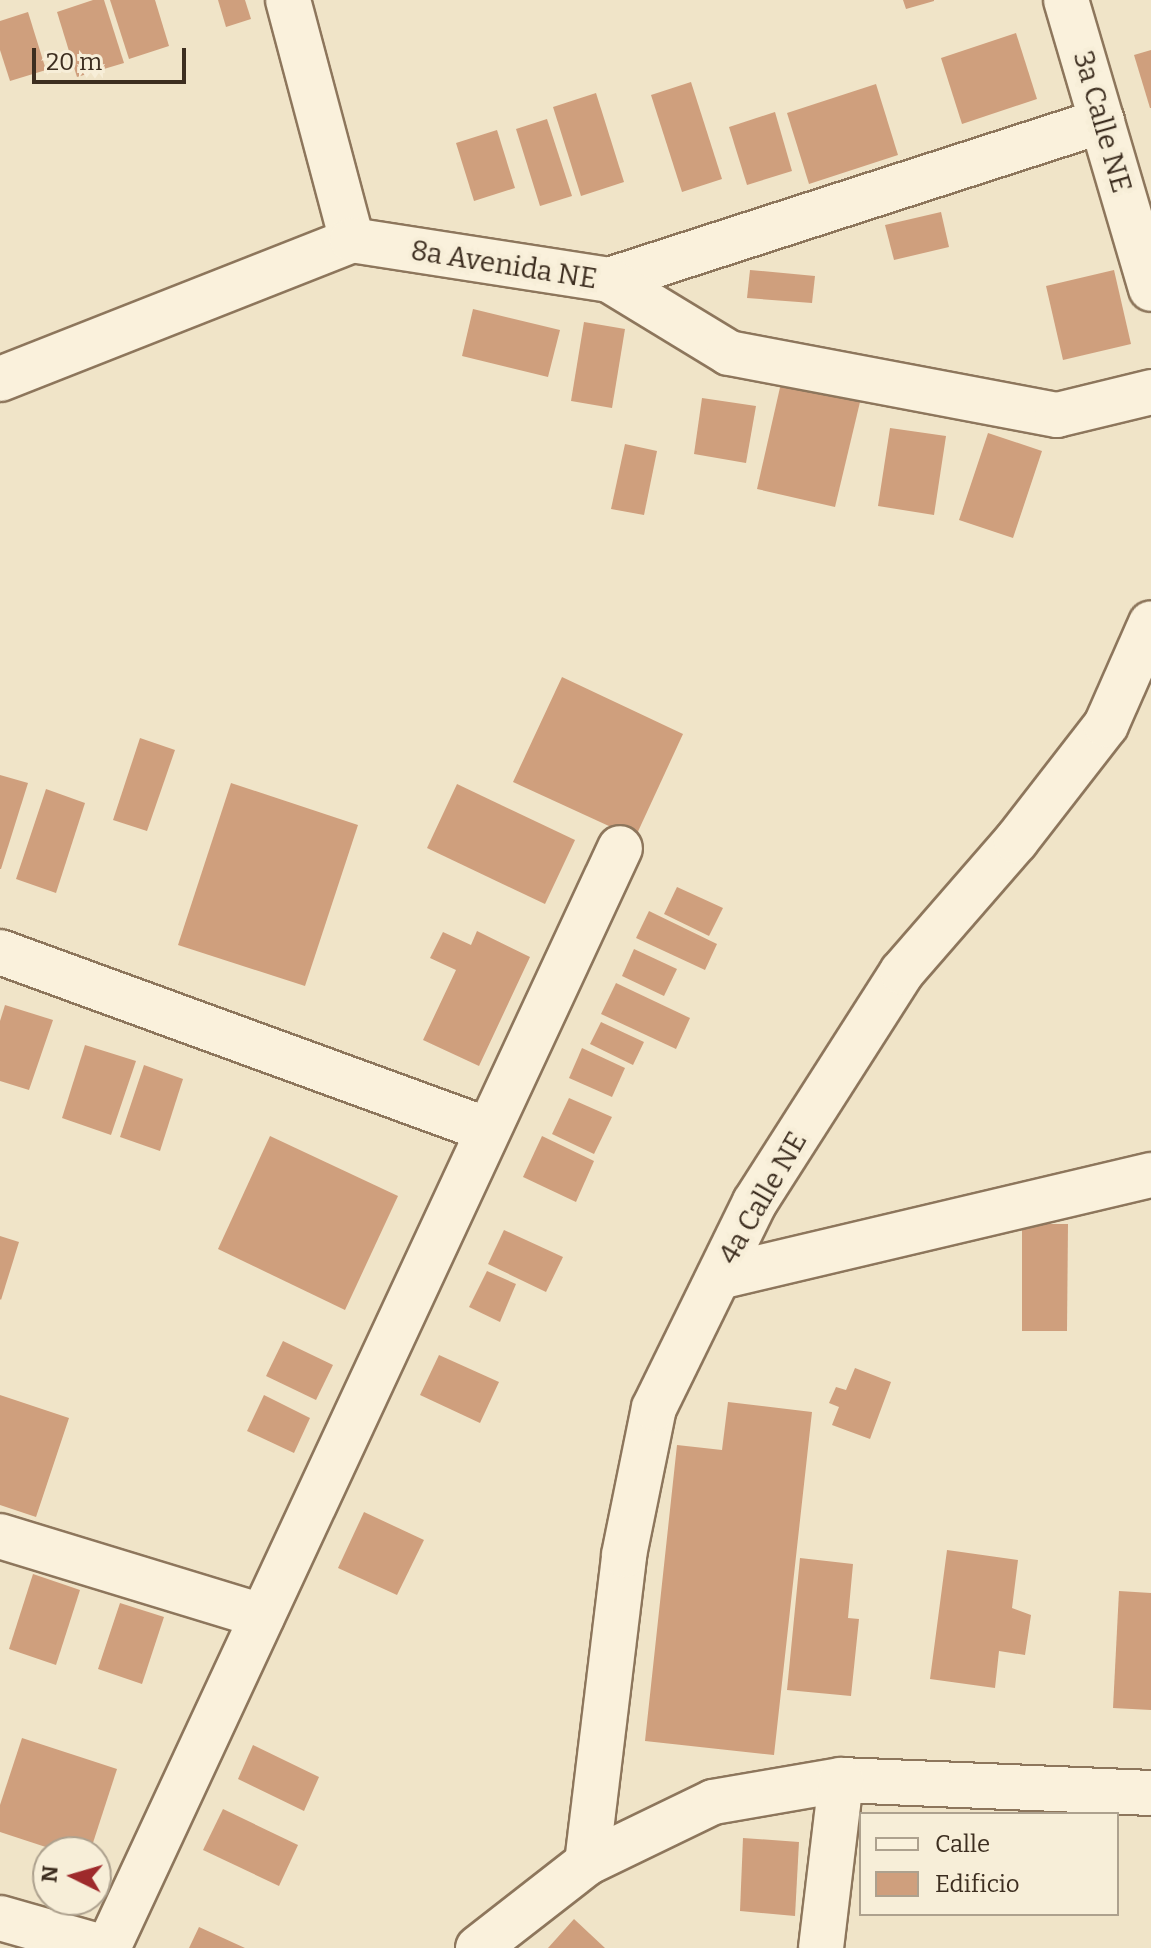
<!DOCTYPE html>
<html>
<head>
<meta charset="utf-8">
<style>
	body { margin:0 }
	#map { position:relative; width:1151px; height:1948px; overflow:hidden; background:#f0e4c8; font-family:Bitter,serif }
	div>[style] { position:absolute }
	.building>* { inset:0; background:#cf9f7d }
	.roads { filter:drop-shadow(2px 0 #8d765c) drop-shadow(-2px 0 #8d765c) drop-shadow(0 2px #8d765c) drop-shadow(0 -2px #8d765c) }
	.minor>* { height:44px; margin:-22px; padding:0 22px; transform-origin:22px; border-radius:22px; background:#faf1dc }
	span { translate:-50% -50%; white-space:nowrap; text-align:center; line-height:1.15; -webkit-text-stroke:8px #f7eed8; paint-order:stroke }
	.street-label { font-size:28px; color:#3d2e20 }
	.legend { position:absolute; left:859px; top:1812px; width:260px; height:104px; box-sizing:border-box; background:#f7eed8; border:2px solid #ada18e; margin:0; padding:10px 14px; list-style:none; font-size:24px; color:#3d2e20 }
	.legend li { display:flex; align-items:center; gap:16px; height:40px }
	.legend b { width:40px; border:2px solid #ada18e }
	.north { position:absolute; left:32px; top:1836px; width:80px; height:80px; box-sizing:border-box; background:#f7eed8; border:2px solid #ada18e; border-radius:50%; rotate:275deg; font-size:22px; font-weight:700; line-height:32px; text-align:center; color:#3d2e20 }
	.north::after { content:''; display:block; margin:auto; width:28px; height:36px; background:#9e2a2b; clip-path:polygon(50% 0,100% 100%,50% 72%,0 100%) }
	.scale { position:absolute; left:32px; top:48px; width:154px; height:36px; box-sizing:border-box; border:4px solid #3d2e20; border-top:0; padding-left:10px; font-size:24px; line-height:28px; white-space:nowrap; color:#3d2e20; -webkit-text-stroke:6px #f7eed8; paint-order:stroke }
</style>
</head>
<body>
<div id="map">
	<div class="building">
		<div style="clip-path:polygon(93px 0,104px 0,124px 63px,77px 77px,57px 12px)"></div>
		<div style="clip-path:polygon(110px 0,155px 0,169px 46px,129px 59px)"></div>
		<div style="clip-path:polygon(218px 0,245px 0,251px 19px,226px 27px)"></div>
		<div style="clip-path:polygon(903px 0,934px 0,934px 1px,906px 9px)"></div>
		<div style="clip-path:polygon(28px 12px,46px 70px,10px 81px,0 50px,0 21px)"></div>
		<div style="clip-path:polygon(1016px 33px,1037px 99px,962px 124px,941px 58px)"></div>
		<div style="clip-path:polygon(1151px 50px,1151px 108px,1150px 108px,1134px 55px)"></div>
		<div style="clip-path:polygon(691px 82px,722px 179px,682px 192px,651px 95px)"></div>
		<div style="clip-path:polygon(876px 84px,898px 155px,809px 184px,787px 113px)"></div>
		<div style="clip-path:polygon(596px 93px,624px 182px,581px 196px,553px 107px)"></div>
		<div style="clip-path:polygon(775px 112px,792px 171px,747px 185px,729px 127px)"></div>
		<div style="clip-path:polygon(547px 119px,572px 196px,540px 206px,516px 129px)"></div>
		<div style="clip-path:polygon(497px 130px,515px 188px,474px 201px,456px 143px)"></div>
		<div style="clip-path:polygon(941px 212px,949px 247px,894px 260px,885px 225px)"></div>
		<div style="clip-path:polygon(750px 270px,815px 276px,812px 303px,747px 298px)"></div>
		<div style="clip-path:polygon(1114px 270px,1131px 344px,1063px 360px,1046px 286px)"></div>
		<div style="clip-path:polygon(473px 309px,560px 330px,548px 377px,462px 356px)"></div>
		<div style="clip-path:polygon(584px 322px,625px 329px,612px 408px,571px 401px)"></div>
		<div style="clip-path:polygon(781px 383px,860px 402px,835px 507px,757px 489px)"></div>
		<div style="clip-path:polygon(702px 398px,756px 406px,746px 463px,694px 454px)"></div>
		<div style="clip-path:polygon(890px 428px,946px 436px,934px 515px,878px 506px)"></div>
		<div style="clip-path:polygon(988px 433px,1042px 451px,1013px 538px,959px 520px)"></div>
		<div style="clip-path:polygon(625px 444px,657px 451px,644px 515px,611px 509px)"></div>
		<div style="clip-path:polygon(562px 677px,683px 734px,635px 838px,513px 782px)"></div>
		<div style="clip-path:polygon(140px 738px,175px 750px,147px 831px,113px 820px)"></div>
		<div style="clip-path:polygon(0 775px,28px 783px,1px 869px,0 869px)"></div>
		<div style="clip-path:polygon(231px 783px,358px 825px,305px 986px,178px 945px)"></div>
		<div style="clip-path:polygon(457px 784px,575px 840px,545px 904px,427px 848px)"></div>
		<div style="clip-path:polygon(46px 789px,85px 803px,56px 893px,16px 879px)"></div>
		<div style="clip-path:polygon(677px 887px,723px 908px,709px 936px,664px 914px)"></div>
		<div style="clip-path:polygon(649px 911px,717px 944px,705px 970px,636px 938px)"></div>
		<div style="clip-path:polygon(477px 931px,530px 957px,479px 1066px,423px 1040px,456px 970px,430px 958px,443px 932px,471px 945px)"></div>
		<div style="clip-path:polygon(634px 949px,677px 969px,664px 996px,622px 976px)"></div>
		<div style="clip-path:polygon(616px 983px,690px 1018px,676px 1049px,601px 1014px)"></div>
		<div style="clip-path:polygon(5px 1005px,53px 1020px,29px 1090px,0 1081px,0 1021px)"></div>
		<div style="clip-path:polygon(601px 1022px,644px 1042px,633px 1065px,590px 1044px)"></div>
		<div style="clip-path:polygon(85px 1045px,136px 1061px,111px 1135px,62px 1118px)"></div>
		<div style="clip-path:polygon(582px 1048px,625px 1068px,612px 1097px,569px 1078px)"></div>
		<div style="clip-path:polygon(144px 1065px,183px 1079px,160px 1151px,120px 1137px)"></div>
		<div style="clip-path:polygon(569px 1098px,612px 1117px,594px 1154px,552px 1134px)"></div>
		<div style="clip-path:polygon(270px 1136px,398px 1196px,345px 1310px,218px 1249px)"></div>
		<div style="clip-path:polygon(542px 1136px,594px 1161px,576px 1202px,523px 1177px)"></div>
		<div style="clip-path:polygon(1022px 1224px,1068px 1224px,1067px 1331px,1022px 1331px)"></div>
		<div style="clip-path:polygon(504px 1230px,563px 1257px,546px 1292px,488px 1264px)"></div>
		<div style="clip-path:polygon(0 1236px,19px 1242px,1px 1300px,0 1299px)"></div>
		<div style="clip-path:polygon(487px 1271px,516px 1284px,500px 1322px,469px 1307px)"></div>
		<div style="clip-path:polygon(283px 1341px,333px 1365px,316px 1400px,266px 1376px)"></div>
		<div style="clip-path:polygon(439px 1355px,499px 1382px,480px 1423px,420px 1395px)"></div>
		<div style="clip-path:polygon(855px 1368px,891px 1382px,870px 1439px,832px 1425px,839px 1407px,829px 1403px,836px 1387px,846px 1390px)"></div>
		<div style="clip-path:polygon(0 1395px,69px 1418px,36px 1517px,0 1505px)"></div>
		<div style="clip-path:polygon(264px 1395px,310px 1418px,294px 1453px,247px 1431px)"></div>
		<div style="clip-path:polygon(728px 1402px,812px 1412px,774px 1755px,645px 1741px,677px 1445px,722px 1450px)"></div>
		<div style="clip-path:polygon(364px 1512px,424px 1540px,397px 1595px,338px 1568px)"></div>
		<div style="clip-path:polygon(947px 1550px,1018px 1560px,1012px 1608px,1031px 1615px,1025px 1655px,999px 1651px,995px 1688px,930px 1679px)"></div>
		<div style="clip-path:polygon(800px 1558px,853px 1564px,848px 1618px,859px 1619px,851px 1696px,787px 1690px)"></div>
		<div style="clip-path:polygon(33px 1574px,80px 1590px,56px 1665px,9px 1649px)"></div>
		<div style="clip-path:polygon(1119px 1591px,1151px 1593px,1151px 1710px,1113px 1708px)"></div>
		<div style="clip-path:polygon(120px 1603px,164px 1617px,142px 1684px,98px 1669px)"></div>
		<div style="clip-path:polygon(22px 1738px,117px 1769px,90px 1852px,61px 1852px,0 1832px,0 1805px)"></div>
		<div style="clip-path:polygon(253px 1745px,319px 1777px,304px 1811px,238px 1779px)"></div>
		<div style="clip-path:polygon(223px 1809px,298px 1845px,279px 1886px,203px 1850px)"></div>
		<div style="clip-path:polygon(743px 1838px,799px 1842px,795px 1916px,740px 1911px)"></div>
		<div style="clip-path:polygon(574px 1919px,605px 1948px,548px 1948px)"></div>
		<div style="clip-path:polygon(199px 1927px,245px 1948px,189px 1948px)"></div>
	</div>
	<div class="roads">
		<div class="minor">
			<div style="left:288px;top:0;width:248px;rotate:75.1deg"></div>
			<div style="left:1066px;top:0;width:301px;rotate:73.6deg"></div>
			<div style="left:609px;top:280px;width:518px;rotate:-17.88deg"></div>
			<div style="left:0;top:379px;width:378px;rotate:-21.5deg"></div>
			<div style="left:352px;top:240px;width:260px;rotate:8.8deg"></div>
			<div style="left:609px;top:280px;width:140px;rotate:31.3deg"></div>
			<div style="left:729px;top:353px;width:334px;rotate:10.7deg"></div>
			<div style="left:1057px;top:415px;width:97px;rotate:-13.7deg"></div>
			<div style="left:0;top:952px;width:519px;rotate:20.04deg"></div>
			<div style="left:719px;top:1277px;width:444px;rotate:-13.3deg"></div>
			<div style="left:0;top:1536px;width:274px;rotate:17deg"></div>
			<div style="left:587px;top:1863px;width:310px;rotate:-83.1deg"></div>
			<div style="left:624px;top:1555px;width:150px;rotate:-78.5deg"></div>
			<div style="left:654px;top:1408px;width:229px;rotate:-63.9deg"></div>
			<div style="left:755px;top:1202px;width:273px;rotate:-57.4deg"></div>
			<div style="left:902px;top:972px;width:174px;rotate:-49deg"></div>
			<div style="left:1016px;top:841px;width:147px;rotate:-52.2deg"></div>
			<div style="left:1106px;top:725px;width:111px;rotate:-66.2deg"></div>
			<div style="left:0;top:1918px;width:109px;rotate:15.9deg"></div>
			<div style="left:108px;top:1948px;width:1213px;rotate:-65.04deg"></div>
			<div style="left:478px;top:1948px;width:138px;rotate:-37.9deg"></div>
			<div style="left:587px;top:1863px;width:140px;rotate:-25.8deg"></div>
			<div style="left:713px;top:1802px;width:130px;rotate:-9.8deg"></div>
			<div style="left:841px;top:1780px;width:310px;rotate:2.4deg"></div>
			<div style="left:821px;top:1948px;width:169px;rotate:-83.2deg"></div>
		</div>
	</div>
	<div class="street-label">
		<span style="left:1102px;top:122px;rotate:74deg">3a Calle NE</span>
		<span style="left:504px;top:265px;rotate:9deg">8a Avenida NE</span>
		<span style="left:763px;top:1198px;rotate:-60deg">4a Calle NE</span>
	</div>
	<ul class="legend">
	<li><b style="height:10px;background:#faf1dc"></b>Calle</li>
	<li><b style="height:22px;background:#cf9f7d"></b>Edificio</li>
	</ul>
	<div class="north">N</div>
	<div class="scale">20 m</div>
</div>
</body>
</html>
